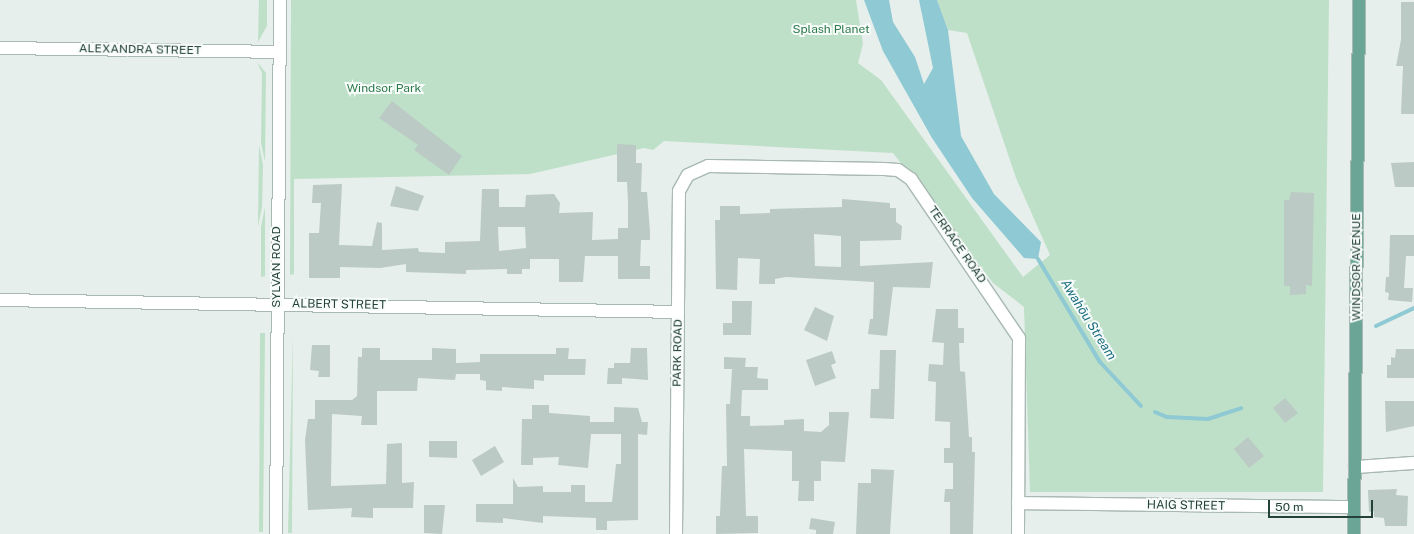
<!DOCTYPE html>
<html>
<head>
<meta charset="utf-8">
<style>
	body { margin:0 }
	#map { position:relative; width:1414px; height:534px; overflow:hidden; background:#e6efeb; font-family:"Public Sans",sans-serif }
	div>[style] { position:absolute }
	.green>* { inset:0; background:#bfe0c8 }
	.water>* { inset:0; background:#8ec9d4 }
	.stream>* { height:4px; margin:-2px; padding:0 2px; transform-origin:2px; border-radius:2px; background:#8ec9d4 }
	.building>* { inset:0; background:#bbcac4 }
	.roads { filter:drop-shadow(1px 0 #a8b8b2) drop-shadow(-1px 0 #a8b8b2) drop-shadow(0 1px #a8b8b2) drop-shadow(0 -1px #a8b8b2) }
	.minor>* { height:12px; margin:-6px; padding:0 6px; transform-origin:6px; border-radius:6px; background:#fff }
	.major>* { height:12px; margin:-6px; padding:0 6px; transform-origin:6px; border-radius:6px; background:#6aa596 }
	span { translate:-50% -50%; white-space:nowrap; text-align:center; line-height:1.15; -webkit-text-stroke:4px #f7fbf9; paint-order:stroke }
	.park-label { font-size:12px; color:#2d7a4b }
	.street-label { font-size:12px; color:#24423a }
	.water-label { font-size:13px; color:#1c6f80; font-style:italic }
	.scale { position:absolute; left:1268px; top:500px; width:105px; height:18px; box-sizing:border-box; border:2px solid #24423a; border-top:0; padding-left:5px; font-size:12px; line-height:14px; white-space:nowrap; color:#24423a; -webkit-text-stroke:3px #f7fbf9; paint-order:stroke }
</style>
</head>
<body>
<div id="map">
	<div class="green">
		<div style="clip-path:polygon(259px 0,267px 0,267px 26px,258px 42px)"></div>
		<div style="clip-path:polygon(291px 0,856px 0,863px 44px,858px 63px,881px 80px,1023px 277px,1050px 255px,1016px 178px,967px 33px,948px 30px,937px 0,1329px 0,1323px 492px,1030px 492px,1024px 307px,993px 283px,893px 153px,664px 141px,653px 150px,644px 148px,530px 174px,294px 179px,294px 274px,290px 275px)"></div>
		<div style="clip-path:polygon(257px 62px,266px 73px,265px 162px,261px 143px,262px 73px)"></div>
		<div style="clip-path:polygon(259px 145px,263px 165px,262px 207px,258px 226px)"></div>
		<div style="clip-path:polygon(265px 207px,265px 276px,261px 277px,261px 227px)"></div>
		<div style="clip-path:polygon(260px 333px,265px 333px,263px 532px,259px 532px)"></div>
		<div style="clip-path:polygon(293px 334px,293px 335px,292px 533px,288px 533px)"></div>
	</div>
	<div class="water">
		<div style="clip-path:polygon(864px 0,889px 0,893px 22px,915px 57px,924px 84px,933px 68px,919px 0,937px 0,948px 30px,961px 136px,994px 194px,1041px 242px,1038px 259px,1024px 258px,972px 198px,932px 138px,883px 51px)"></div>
	</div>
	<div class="stream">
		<div style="left:1038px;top:259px;width:120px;rotate:59deg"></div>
		<div style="left:1100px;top:362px;width:60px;rotate:47deg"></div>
		<div style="left:1376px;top:326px;width:42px;rotate:-25.3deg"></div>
		<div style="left:1155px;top:412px;width:13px;rotate:23deg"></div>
		<div style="left:1167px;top:417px;width:41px;rotate:2.8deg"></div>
		<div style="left:1208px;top:419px;width:35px;rotate:-18deg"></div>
	</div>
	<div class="building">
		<div style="clip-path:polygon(1401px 2px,1414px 2px,1414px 114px,1401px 114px,1403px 66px,1396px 66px,1401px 40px)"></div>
		<div style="clip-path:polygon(392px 101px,462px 156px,449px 175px,414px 150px,418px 145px,379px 118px)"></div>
		<div style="clip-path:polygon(evenodd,617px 144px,636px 145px,636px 163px,642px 163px,641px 192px,647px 192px,650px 232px,650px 240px,641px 240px,640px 266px,650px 266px,650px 279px,618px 279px,618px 256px,585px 256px,583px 282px,559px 282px,559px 259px,530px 259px,530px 269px,522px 269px,522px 274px,507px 274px,507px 269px,466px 270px,466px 274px,406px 272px,406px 264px,380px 268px,340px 267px,340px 278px,309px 278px,309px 233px,319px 233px,321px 203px,312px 203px,313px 185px,342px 184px,339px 245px,372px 246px,377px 222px,382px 223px,382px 250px,418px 248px,419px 252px,445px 253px,445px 242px,480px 241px,482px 189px,499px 189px,499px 207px,525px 207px,526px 195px,554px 194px,560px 203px,559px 213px,593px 212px,592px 240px,618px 239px,618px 228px,628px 228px,628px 203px,627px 182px,617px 182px,617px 144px,498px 227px,525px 227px,526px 248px,499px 251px,498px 227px)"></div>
		<div style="clip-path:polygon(1414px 162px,1414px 187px,1395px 187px,1391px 163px)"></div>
		<div style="clip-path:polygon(396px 186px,424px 196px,418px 211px,390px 206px)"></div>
		<div style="clip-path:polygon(1291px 192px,1314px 193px,1312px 286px,1306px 285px,1306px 294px,1290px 295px,1290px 286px,1284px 286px,1284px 200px,1289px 200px)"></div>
		<div style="clip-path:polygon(evenodd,842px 199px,890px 203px,890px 208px,896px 208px,896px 222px,902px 226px,901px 240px,860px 241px,860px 266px,933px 262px,930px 288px,893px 287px,887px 336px,868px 334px,870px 319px,873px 319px,874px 282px,786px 277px,775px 279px,775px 284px,759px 284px,760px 259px,738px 258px,737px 290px,716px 289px,715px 220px,720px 220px,720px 206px,740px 206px,740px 214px,770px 213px,770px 209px,842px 207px,842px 199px,814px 234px,841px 236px,841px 267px,815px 266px,814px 234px)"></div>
		<div style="clip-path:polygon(1390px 235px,1414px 235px,1414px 256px,1406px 256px,1404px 288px,1413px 288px,1412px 302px,1388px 300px,1389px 293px,1385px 292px,1386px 277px,1389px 277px)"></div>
		<div style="clip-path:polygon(732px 301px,752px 301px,751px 335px,723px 335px,723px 323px,732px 323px)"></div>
		<div style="clip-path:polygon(815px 307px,834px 316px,827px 341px,804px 330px)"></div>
		<div style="clip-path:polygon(936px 309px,958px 309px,958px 328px,964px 328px,964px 343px,959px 343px,960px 371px,965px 372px,969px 437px,972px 437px,972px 452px,975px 452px,973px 534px,950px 534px,950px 502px,944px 502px,945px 489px,953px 489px,953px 463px,944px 463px,944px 448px,950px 448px,950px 422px,935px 421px,936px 382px,928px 381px,929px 364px,943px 365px,944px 343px,932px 342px)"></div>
		<div style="clip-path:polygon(312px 345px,330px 345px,330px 377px,318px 377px,319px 371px,310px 370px)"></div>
		<div style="clip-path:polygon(362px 348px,380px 348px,380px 360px,432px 360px,432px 348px,456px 349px,456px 363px,480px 362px,480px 354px,556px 354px,556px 348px,569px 348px,568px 359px,586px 359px,585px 375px,544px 375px,544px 381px,534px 380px,534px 389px,502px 387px,502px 391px,486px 390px,486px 381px,480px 380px,480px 374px,456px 374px,455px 380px,418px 378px,417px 391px,377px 391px,377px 425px,361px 425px,362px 416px,332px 414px,331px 486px,386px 484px,387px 444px,402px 443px,402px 483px,414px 482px,413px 508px,373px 508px,373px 518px,351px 517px,352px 508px,308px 510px,305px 440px,308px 419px,315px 419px,315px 400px,352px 400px,357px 396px,358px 357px,362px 357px)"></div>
		<div style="clip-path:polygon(631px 348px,647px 348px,648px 380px,622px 378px,622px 384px,607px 384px,608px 368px,614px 368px,614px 363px,630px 363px)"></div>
		<div style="clip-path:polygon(1396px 349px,1414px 349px,1414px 378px,1387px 378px,1387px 365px,1391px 365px,1391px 357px,1395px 358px)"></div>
		<div style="clip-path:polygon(880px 350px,896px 350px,894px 419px,870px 418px,871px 389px,879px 389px)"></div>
		<div style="clip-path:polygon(832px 351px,836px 363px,831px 365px,836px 378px,815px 386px,806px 360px)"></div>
		<div style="clip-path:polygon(724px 357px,746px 358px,745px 367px,758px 367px,757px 378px,768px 379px,768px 390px,742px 390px,741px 416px,750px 416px,750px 426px,784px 425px,784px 420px,804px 419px,804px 431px,821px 432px,829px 425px,829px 412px,849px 412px,845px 462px,821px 461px,821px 481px,814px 481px,814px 501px,798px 501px,799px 481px,792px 481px,792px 451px,744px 449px,746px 516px,758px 516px,758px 533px,716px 534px,716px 516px,720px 516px,722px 466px,727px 466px,726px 404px,730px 404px,732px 369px,724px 369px)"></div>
		<div style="clip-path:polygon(1285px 398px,1298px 413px,1285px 423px,1273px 408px)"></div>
		<div style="clip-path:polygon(1385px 401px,1414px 401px,1414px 426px,1386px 432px)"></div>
		<div style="clip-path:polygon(532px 405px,549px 405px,549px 413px,590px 416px,590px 422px,614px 422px,614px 407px,638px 408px,642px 422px,648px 422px,647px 435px,638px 434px,638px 520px,607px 521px,607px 530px,596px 530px,596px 518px,543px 516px,543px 523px,503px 518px,503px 523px,476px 522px,476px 504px,513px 504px,513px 478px,518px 487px,543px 486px,543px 492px,571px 492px,571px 485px,585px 485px,585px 502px,612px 502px,616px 464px,621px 464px,621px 434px,591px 434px,588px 468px,558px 465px,559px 457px,533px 458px,533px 465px,521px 465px,522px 419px,532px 419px)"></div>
		<div style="clip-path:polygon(1248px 437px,1264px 456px,1249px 468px,1234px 449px)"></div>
		<div style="clip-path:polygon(429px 441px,457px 441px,457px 458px,429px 457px)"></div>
		<div style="clip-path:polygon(495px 446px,504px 462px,481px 476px,472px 460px)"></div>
		<div style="clip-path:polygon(871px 469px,894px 470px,890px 534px,856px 534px,858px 483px,871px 483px)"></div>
		<div style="clip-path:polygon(1397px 489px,1396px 495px,1408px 496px,1407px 526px,1385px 526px,1384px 518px,1374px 517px,1374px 511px,1369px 512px,1368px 490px)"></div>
		<div style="clip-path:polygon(424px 505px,445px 505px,442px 534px,424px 533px)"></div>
		<div style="clip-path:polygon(811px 518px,835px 522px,833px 534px,816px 534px,816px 530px,809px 529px)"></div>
	</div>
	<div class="roads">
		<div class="minor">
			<div style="left:0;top:48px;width:279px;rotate:0.8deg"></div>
			<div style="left:0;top:300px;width:678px;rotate:1.01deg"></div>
			<div style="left:1355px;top:467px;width:59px;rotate:-3.9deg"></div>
			<div style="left:1018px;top:503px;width:336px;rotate:0.7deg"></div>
			<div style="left:276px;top:534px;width:534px;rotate:-89.57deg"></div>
			<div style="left:676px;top:534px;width:343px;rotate:-89.5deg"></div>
			<div style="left:679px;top:191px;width:18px;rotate:-61deg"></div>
			<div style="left:688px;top:175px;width:22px;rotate:-24deg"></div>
			<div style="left:708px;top:166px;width:176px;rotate:1deg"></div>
			<div style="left:884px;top:169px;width:14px;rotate:4deg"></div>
			<div style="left:898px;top:170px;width:16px;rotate:35deg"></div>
			<div style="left:911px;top:179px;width:192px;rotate:55.8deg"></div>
			<div style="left:1019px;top:338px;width:196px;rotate:90.3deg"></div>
		</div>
		<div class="major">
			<div style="left:1354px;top:534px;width:534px;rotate:-89.46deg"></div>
		</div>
	</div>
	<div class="park-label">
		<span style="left:831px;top:30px">Splash Planet</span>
		<span style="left:384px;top:89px">Windsor Park</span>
	</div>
	<div class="street-label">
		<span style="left:140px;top:50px;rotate:1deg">ALEXANDRA STREET</span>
		<span style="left:957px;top:245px;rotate:55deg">TERRACE ROAD</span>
		<span style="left:277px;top:267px;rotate:-90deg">SYLVAN ROAD</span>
		<span style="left:1357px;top:267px;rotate:-90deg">WINDSOR AVENUE</span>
		<span style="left:339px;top:305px;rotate:1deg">ALBERT STREET</span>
		<span style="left:678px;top:353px;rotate:-89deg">PARK ROAD</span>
		<span style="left:1186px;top:506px;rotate:1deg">HAIG STREET</span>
	</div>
	<div class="water-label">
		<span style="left:1088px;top:320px;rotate:58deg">Awahōu Stream</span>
	</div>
	<div class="scale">50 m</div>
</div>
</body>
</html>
